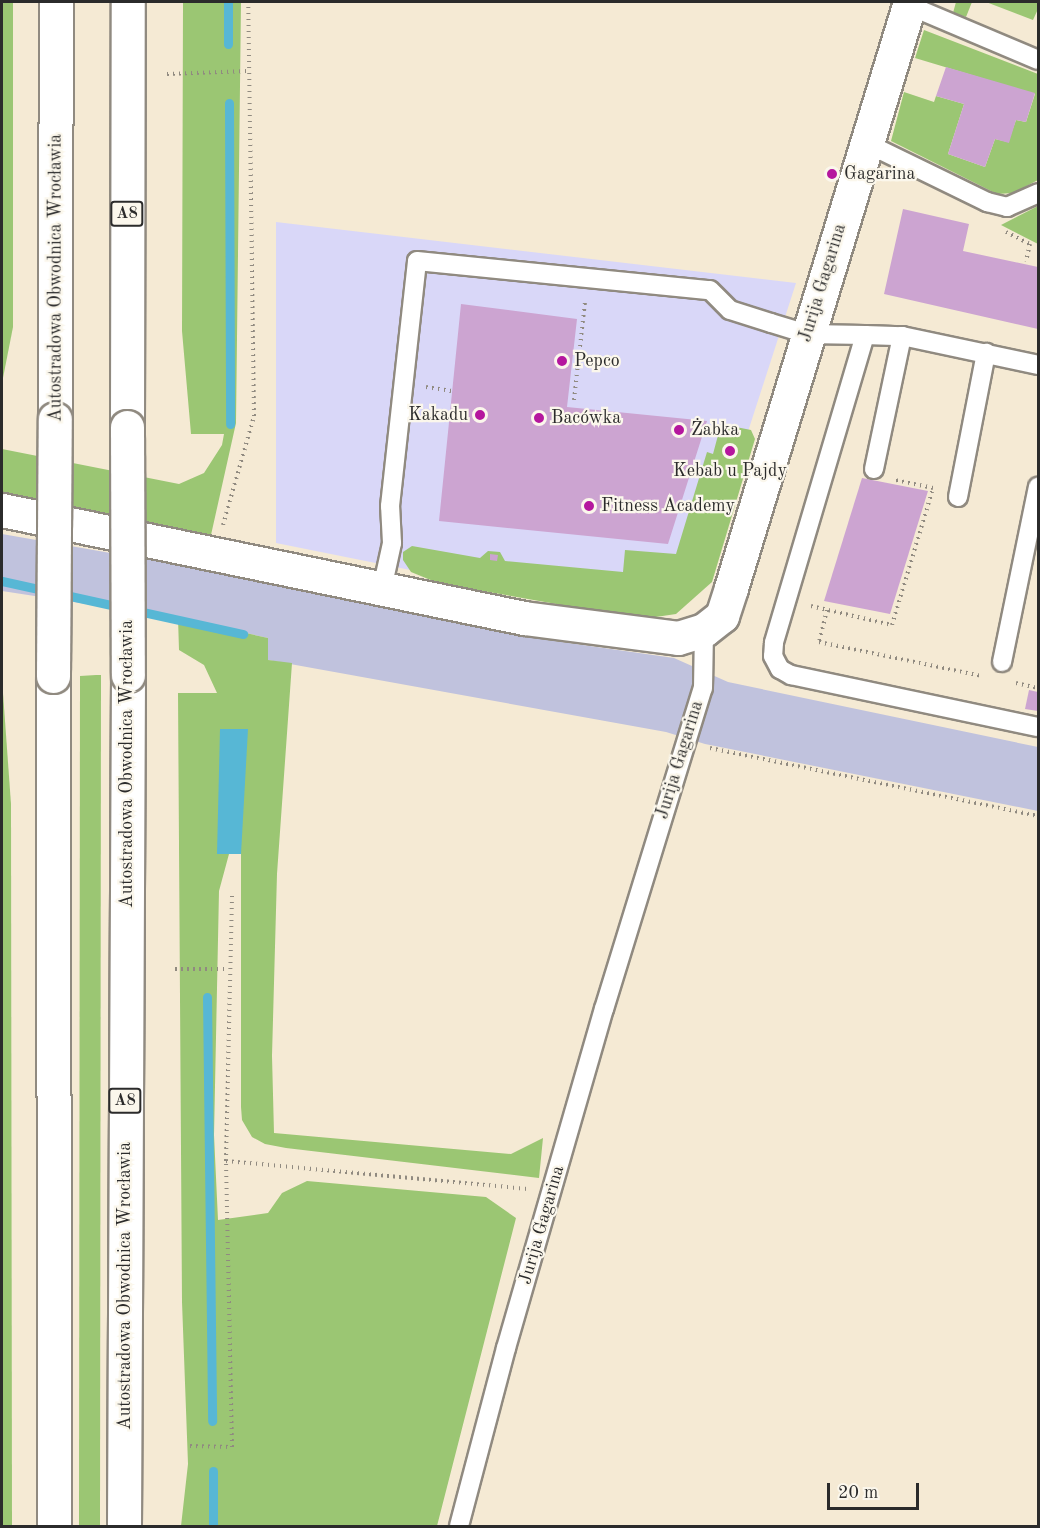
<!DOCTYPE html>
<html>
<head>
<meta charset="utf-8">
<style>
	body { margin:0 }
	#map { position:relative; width:1040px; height:1528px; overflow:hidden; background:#f5ead4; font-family:"Old Standard TT",serif }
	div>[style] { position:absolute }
	.built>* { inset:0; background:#d9d7f8 }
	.industrial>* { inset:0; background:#c0c2dd }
	.green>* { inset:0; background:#9bc673 }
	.water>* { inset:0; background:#57b7d5 }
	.stream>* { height:9px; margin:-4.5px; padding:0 4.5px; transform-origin:4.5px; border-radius:4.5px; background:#57b7d5 }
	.building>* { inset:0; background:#cca4d1 }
	.path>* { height:4px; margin-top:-2px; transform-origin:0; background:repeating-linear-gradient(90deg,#908a80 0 1.5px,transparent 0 6px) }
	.roads { filter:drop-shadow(2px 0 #908a80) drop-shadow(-2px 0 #908a80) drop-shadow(0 2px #908a80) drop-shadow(0 -2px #908a80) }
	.service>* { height:18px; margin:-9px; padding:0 9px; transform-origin:9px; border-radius:9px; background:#fff }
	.minor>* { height:33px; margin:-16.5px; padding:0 16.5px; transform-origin:16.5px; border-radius:16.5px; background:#fff }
	.motorway>* { height:33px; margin:-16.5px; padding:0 16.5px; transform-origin:16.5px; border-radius:16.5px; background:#fff }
	.bridges { filter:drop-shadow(2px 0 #908a80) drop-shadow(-2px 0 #908a80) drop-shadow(0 2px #908a80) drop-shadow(0 -2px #908a80) }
	.motorway-bridge>* { height:33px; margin:-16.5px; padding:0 16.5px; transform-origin:16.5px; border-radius:16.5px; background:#fff }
	.dots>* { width:16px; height:16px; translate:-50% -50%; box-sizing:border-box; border:3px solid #fbf7ec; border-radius:50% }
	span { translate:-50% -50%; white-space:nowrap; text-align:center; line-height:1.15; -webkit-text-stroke:4.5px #fbf7ec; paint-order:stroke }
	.shield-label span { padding:2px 4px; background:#fbf7ec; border:2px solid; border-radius:4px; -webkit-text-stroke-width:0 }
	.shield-label { font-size:16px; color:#2b2b2b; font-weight:700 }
	.poi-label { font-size:18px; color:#2b2b2b }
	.left { translate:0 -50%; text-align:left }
	.right { translate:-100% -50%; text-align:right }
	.street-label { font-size:18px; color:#2b2b2b }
	.frame { position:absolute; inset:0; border:3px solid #2b2b2b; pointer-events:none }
	.scale { position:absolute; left:827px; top:1483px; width:92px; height:27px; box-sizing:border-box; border:3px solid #2b2b2b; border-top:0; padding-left:8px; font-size:18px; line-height:21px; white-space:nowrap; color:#2b2b2b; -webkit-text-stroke:4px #fbf7ec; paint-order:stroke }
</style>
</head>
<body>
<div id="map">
	<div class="built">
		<div style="clip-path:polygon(276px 222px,796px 283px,701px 577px,620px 612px,276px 543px)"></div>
	</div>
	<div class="industrial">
		<div style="clip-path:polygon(2px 534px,179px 565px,541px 639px,674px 658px,728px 682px,1038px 747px,1038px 811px,705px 744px,666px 732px,268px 660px,268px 638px,178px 618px,2px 591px)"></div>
	</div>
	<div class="green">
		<div style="clip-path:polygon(2px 2px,13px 2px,13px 327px,2px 383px)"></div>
		<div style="clip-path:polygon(183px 2px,241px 2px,236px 423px,211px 535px,2px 492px,2px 449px,179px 484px,204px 473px,222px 445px,224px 434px,191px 434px,182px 331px)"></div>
		<div style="clip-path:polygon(956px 2px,972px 2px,966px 17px,953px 13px)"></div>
		<div style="clip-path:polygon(986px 2px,1038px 2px,1038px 9px,1033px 20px)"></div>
		<div style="clip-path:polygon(924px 30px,1038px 74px,1038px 180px,1013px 193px,997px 194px,891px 141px,904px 92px,934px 102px,936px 96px,964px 104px,948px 154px,985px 167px,995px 139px,1008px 142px,1016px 120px,1026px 122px,1035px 94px,915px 58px)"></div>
		<div style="clip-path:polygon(1038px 206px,1038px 244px,1001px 225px)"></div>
		<div style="clip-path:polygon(721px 424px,751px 430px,755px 439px,712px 582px,676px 614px,649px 618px,619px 615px,438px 583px,411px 572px,403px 560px,403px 552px,412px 546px,480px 558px,488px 551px,500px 552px,505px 561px,623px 572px,625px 550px,676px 554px,707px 452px,713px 454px)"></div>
		<div style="clip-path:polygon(178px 618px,268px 638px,268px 660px,292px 663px,277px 874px,272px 1056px,274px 1133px,511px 1154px,543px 1138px,539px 1178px,286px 1148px,265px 1144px,252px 1137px,242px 1120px,241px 1107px,241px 854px,229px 854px,219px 891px,214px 1135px,218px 1220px,268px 1213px,282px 1193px,307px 1181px,486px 1197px,516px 1218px,437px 1526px,181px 1526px,188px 1464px,182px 1302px,178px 693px,217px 693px,204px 665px,179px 650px)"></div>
		<div style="clip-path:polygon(96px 675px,101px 675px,100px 1526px,79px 1526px,80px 676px)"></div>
		<div style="clip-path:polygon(2px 679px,11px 804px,12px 1526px,2px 1526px)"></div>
	</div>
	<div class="water">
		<div style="clip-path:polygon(220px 729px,248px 729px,241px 854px,217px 854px)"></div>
	</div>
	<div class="stream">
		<div style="left:228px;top:44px;width:42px;rotate:-90deg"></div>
		<div style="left:229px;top:103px;width:321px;rotate:89.8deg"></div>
		<div style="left:2px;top:581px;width:247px;rotate:12.4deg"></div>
		<div style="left:207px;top:997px;width:424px;rotate:89.3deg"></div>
		<div style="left:213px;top:1526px;width:55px;rotate:-90deg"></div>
	</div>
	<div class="building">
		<div style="clip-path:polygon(946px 67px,1035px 93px,1026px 122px,1016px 120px,1009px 143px,995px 139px,985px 167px,948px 154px,964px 104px,936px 96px)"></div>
		<div style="clip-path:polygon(903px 209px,969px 224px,963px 251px,1038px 267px,1038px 329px,884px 294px)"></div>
		<div style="clip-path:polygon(461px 304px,577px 319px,567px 407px,707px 421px,668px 544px,439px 521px)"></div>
		<div style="clip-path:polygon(862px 478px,928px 491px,890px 614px,824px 601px)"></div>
		<div style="clip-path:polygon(490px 554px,498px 555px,497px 561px,490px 560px)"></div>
		<div style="clip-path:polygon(1029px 690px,1038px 692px,1038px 711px,1025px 709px)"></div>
	</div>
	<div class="path">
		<div style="left:167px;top:74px;width:80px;rotate:-2.1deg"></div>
		<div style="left:1006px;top:232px;width:27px;rotate:27deg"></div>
		<div style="left:1030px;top:244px;width:18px;rotate:103deg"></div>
		<div style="left:426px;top:387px;width:26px;rotate:9deg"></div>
		<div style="left:574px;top:400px;width:99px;rotate:-83.6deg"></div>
		<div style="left:223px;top:525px;width:113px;rotate:-74.1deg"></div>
		<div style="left:254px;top:416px;width:414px;rotate:-90.8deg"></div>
		<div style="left:811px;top:606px;width:83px;rotate:13.2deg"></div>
		<div style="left:892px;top:625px;width:143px;rotate:-73.3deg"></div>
		<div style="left:933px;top:488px;width:39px;rotate:-168deg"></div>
		<div style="left:827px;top:610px;width:33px;rotate:104deg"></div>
		<div style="left:819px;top:642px;width:167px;rotate:11.8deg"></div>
		<div style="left:1016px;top:683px;width:23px;rotate:13deg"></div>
		<div style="left:710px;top:748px;width:335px;rotate:11.7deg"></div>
		<div style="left:175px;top:969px;width:53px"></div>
		<div style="left:226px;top:1161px;width:303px;rotate:5.3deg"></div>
		<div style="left:190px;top:1446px;width:42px;rotate:1.4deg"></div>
		<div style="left:232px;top:1447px;width:286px;rotate:-91.2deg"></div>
		<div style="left:226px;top:1161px;width:269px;rotate:-88.7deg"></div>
	</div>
	<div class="roads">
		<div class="service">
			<div style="left:908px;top:5px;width:141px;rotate:22.9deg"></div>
			<div style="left:866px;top:143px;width:135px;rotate:26deg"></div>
			<div style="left:987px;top:202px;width:21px;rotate:14deg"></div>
			<div style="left:1007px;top:207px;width:34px;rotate:-24deg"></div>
			<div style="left:865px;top:335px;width:37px;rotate:2deg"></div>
			<div style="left:902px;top:336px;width:139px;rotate:12deg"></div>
			<div style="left:874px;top:469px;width:136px;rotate:-78.1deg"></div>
			<div style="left:958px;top:497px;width:147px;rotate:-79deg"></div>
			<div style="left:382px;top:589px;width:47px;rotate:-77.7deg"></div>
			<div style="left:392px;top:543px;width:37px;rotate:-93deg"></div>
			<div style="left:390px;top:506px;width:246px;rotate:-83.7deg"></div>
			<div style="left:417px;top:261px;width:294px;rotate:5.7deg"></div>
			<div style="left:710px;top:290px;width:28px;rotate:45deg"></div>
			<div style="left:730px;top:310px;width:43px;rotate:17.6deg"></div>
			<div style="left:771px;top:323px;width:39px;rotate:17deg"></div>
			<div style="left:808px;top:334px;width:57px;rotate:1deg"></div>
			<div style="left:865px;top:335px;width:321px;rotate:106.5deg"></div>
			<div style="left:774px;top:643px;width:13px;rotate:94deg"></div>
			<div style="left:773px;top:656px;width:15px;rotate:62deg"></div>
			<div style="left:780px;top:669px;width:13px;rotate:29deg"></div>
			<div style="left:791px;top:675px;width:252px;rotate:11.9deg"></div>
			<div style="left:1002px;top:662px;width:179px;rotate:-78.4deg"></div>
			<div style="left:459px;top:1526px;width:184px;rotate:-75.2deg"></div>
			<div style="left:506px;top:1348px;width:353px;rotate:-73.9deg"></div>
			<div style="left:604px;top:1009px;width:336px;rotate:-72.9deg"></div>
			<div style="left:703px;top:688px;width:58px;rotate:-89deg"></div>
		</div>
		<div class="minor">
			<div style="left:2px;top:510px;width:533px;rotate:11.69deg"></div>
			<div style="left:524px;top:618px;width:155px;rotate:7.4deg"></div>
			<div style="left:678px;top:638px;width:27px;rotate:-17deg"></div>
			<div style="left:704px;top:630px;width:23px;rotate:-38deg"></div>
			<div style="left:722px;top:616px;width:29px;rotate:-72deg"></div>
			<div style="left:731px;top:588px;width:613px;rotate:-73.01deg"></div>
		</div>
		<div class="motorway">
			<div style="left:55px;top:419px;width:417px;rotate:-89.9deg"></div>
			<div style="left:127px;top:427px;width:425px;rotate:-89.9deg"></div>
			<div style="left:53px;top:676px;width:850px;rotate:89.93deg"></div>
			<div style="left:124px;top:1526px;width:851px;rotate:-89.73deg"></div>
		</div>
	</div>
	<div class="bridges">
		<div class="motorway-bridge">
			<div style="left:127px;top:427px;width:248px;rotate:89.8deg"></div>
			<div style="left:53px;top:676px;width:257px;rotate:-89.6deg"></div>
		</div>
	</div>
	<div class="dots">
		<div style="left:832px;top:174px;background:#b5179e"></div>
		<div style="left:562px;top:361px;background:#b5179e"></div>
		<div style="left:480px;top:415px;background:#b5179e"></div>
		<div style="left:539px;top:418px;background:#b5179e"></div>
		<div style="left:679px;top:430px;background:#b5179e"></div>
		<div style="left:730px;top:451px;background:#b5179e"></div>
		<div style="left:589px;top:506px;background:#b5179e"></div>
	</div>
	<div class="shield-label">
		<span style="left:127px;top:214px">A8</span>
		<span style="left:125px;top:1101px">A8</span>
	</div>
	<div class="poi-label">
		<span class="left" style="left:844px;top:174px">Gagarina</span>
		<span class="left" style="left:574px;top:361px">Pepco</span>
		<span class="right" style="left:468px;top:415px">Kakadu</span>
		<span class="left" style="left:551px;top:418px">Bacówka</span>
		<span class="left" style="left:691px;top:430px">Żabka</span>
		<span style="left:730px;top:471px">Kebab u Pajdy</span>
		<span class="left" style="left:601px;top:506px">Fitness Academy</span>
	</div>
	<div class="street-label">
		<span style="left:56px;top:278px;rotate:-90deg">Autostradowa Obwodnica Wrocławia</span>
		<span style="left:823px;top:283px;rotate:-73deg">Jurija Gagarina</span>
		<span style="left:680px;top:760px;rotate:-73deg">Jurija Gagarina</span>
		<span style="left:127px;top:764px;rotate:-90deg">Autostradowa Obwodnica Wrocławia</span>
		<span style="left:542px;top:1225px;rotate:-74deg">Jurija Gagarina</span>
		<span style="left:125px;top:1286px;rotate:-90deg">Autostradowa Obwodnica Wrocławia</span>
	</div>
	<div class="frame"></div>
	<div class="scale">20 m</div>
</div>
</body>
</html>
